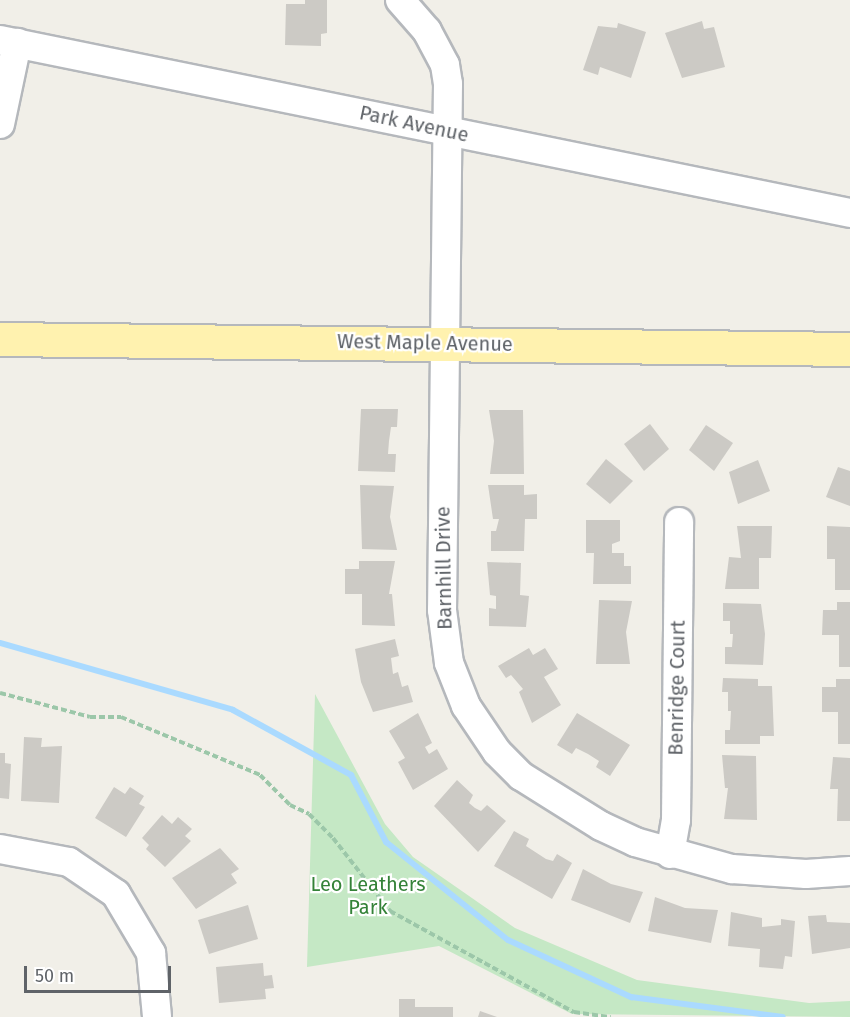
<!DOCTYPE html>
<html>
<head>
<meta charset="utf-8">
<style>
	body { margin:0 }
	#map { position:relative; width:850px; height:1017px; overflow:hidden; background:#f1efe8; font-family:"Fira Sans",sans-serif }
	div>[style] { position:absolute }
	.green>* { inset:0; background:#c5e8c5 }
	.stream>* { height:6px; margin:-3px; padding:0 3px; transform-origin:3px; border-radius:3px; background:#aadaff }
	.building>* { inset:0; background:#cccac5 }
	.path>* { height:4px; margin-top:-2px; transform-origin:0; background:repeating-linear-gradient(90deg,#9cc7a9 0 6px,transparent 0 9px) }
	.roads { filter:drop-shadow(2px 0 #b5b8bc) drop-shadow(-2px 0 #b5b8bc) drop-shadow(0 2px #b5b8bc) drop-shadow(0 -2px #b5b8bc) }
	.minor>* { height:28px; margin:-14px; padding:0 14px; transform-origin:14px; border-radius:14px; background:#fff }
	.major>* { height:33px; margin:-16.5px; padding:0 16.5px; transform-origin:16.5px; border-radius:16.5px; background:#fff2af }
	span { translate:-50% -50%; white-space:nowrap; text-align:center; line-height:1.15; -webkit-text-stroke:4.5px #fff; paint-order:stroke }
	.street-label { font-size:20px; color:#5f6368 }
	.park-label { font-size:20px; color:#348238 }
	.scale { position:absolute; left:24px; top:966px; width:147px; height:27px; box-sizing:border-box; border:3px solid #5f6368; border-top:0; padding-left:8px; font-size:18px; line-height:21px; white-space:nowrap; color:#5f6368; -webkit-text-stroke:4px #fff; paint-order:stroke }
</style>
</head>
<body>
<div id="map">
	<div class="green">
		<div style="clip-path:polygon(315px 694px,385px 824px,413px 857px,515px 928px,637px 980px,809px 1003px,850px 1001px,850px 1017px,572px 1014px,439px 946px,307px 967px)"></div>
	</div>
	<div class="stream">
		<div style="left:0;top:643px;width:242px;rotate:16deg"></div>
		<div style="left:233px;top:710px;width:135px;rotate:28.8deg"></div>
		<div style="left:351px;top:775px;width:76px;rotate:62.4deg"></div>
		<div style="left:386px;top:842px;width:156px;rotate:38.8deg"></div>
		<div style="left:508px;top:940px;width:136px;rotate:24.9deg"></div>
		<div style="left:631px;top:997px;width:153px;rotate:7.5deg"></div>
	</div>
	<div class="building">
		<div style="clip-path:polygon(305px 0,327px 0,327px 33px,321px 34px,321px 46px,285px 45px,286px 4px,305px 4px)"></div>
		<div style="clip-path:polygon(702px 21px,704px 29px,714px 27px,725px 67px,682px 78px,665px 33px)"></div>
		<div style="clip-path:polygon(618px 23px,646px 32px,631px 78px,600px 67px,598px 75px,583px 70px,598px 26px,617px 28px)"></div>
		<div style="clip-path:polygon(361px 409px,398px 409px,397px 427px,391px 427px,389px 441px,388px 454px,396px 454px,395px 472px,358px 471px)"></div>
		<div style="clip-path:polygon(489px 410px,523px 410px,524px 474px,490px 474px,494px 441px)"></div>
		<div style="clip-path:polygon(650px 424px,669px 449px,644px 471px,624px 444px)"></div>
		<div style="clip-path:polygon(706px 425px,733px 443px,714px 471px,689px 450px)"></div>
		<div style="clip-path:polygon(606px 459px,633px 481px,610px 504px,586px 484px)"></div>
		<div style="clip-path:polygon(758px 460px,770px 491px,738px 504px,729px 472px)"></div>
		<div style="clip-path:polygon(838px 467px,850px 471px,850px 506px,826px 497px)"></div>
		<div style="clip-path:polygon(360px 485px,394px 486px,390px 517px,397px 550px,362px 549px)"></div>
		<div style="clip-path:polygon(488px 485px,524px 485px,524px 495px,537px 494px,537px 519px,525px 519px,524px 551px,491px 551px,491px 531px,496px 531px,499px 519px,493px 519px)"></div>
		<div style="clip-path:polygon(586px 520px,620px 520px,620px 541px,612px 544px,612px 553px,624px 553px,624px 566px,631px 566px,631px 584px,593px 584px,594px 553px,586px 553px)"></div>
		<div style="clip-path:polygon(737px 526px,772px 526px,771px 558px,759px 558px,759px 589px,725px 589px,729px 557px,741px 558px)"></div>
		<div style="clip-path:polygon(827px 526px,850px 527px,850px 590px,835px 590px,835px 559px,827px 559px)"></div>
		<div style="clip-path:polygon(359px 561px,395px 561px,389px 594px,392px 594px,395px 626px,362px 625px,362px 594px,345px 594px,345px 569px,359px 569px)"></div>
		<div style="clip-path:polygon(487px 562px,521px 563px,520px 595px,529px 596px,526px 627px,489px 626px,489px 608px,496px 609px,496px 596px,490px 595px)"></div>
		<div style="clip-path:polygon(599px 600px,632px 601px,626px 632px,630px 664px,596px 664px)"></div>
		<div style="clip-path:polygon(837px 602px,850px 602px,850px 667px,839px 667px,839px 635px,822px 635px,823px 610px,837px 610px)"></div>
		<div style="clip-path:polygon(723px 603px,761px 604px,765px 634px,763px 665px,725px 664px,725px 647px,732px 647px,733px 634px,730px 634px,730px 621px,723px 621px)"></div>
		<div style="clip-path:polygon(395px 639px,399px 656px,391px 658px,393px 674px,398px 672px,402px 687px,408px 685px,413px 702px,373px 712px,361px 682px,355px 649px)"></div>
		<div style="clip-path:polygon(529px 648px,533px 655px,545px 648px,558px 669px,544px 677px,561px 705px,532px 723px,519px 692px,523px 689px,511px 675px,506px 678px,498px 666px)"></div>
		<div style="clip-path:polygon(723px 678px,758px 679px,758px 686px,772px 686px,774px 736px,760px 736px,760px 744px,725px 744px,725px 730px,730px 730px,731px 711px,728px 711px,728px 692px,722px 692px)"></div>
		<div style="clip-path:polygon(836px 679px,850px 679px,850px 744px,838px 744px,838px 712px,822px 712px,822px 687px,836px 687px)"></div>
		<div style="clip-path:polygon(418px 713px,432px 743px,425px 747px,429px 754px,437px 749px,448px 769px,413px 790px,398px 762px,405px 758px,389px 731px)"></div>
		<div style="clip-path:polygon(577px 713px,630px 745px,610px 776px,596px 767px,599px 761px,588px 754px,576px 748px,572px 754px,557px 745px)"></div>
		<div style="clip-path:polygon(24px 737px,42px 738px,41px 747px,62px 746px,59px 803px,21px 801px)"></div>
		<div style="clip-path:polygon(0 753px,5px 753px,5px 763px,11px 764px,9px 799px,0 798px)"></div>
		<div style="clip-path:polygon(722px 755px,756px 756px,757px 820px,724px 819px,728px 788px,725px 788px)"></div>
		<div style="clip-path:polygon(833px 757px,850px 758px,850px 821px,837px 821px,838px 789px,830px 789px)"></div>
		<div style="clip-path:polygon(457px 780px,473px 795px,469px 803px,475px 808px,481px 811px,487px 805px,506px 821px,478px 852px,434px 806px)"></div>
		<div style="clip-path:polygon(114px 787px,125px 794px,130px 787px,144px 796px,139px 804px,145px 807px,126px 837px,95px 818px)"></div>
		<div style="clip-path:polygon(162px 815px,172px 824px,178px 817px,192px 829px,185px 836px,191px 841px,165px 867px,146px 849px,149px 845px,142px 838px)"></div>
		<div style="clip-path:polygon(514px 831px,529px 839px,526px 846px,546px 859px,553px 861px,557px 854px,572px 863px,552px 899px,494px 866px)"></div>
		<div style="clip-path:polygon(220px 848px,239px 869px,231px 874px,237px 883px,196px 909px,172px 878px)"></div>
		<div style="clip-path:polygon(583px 869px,611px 884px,643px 892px,630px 923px,571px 900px)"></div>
		<div style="clip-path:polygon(655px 897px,685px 908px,718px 910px,711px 943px,648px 931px)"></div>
		<div style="clip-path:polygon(248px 905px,258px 939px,209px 954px,198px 920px)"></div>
		<div style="clip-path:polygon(731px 912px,762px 918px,762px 927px,781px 925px,781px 919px,795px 921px,792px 957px,785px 956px,783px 969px,759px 967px,760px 949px,728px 946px)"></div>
		<div style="clip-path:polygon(826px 915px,827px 922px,850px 923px,850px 948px,812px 954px,808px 916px)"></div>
		<div style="clip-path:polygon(263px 963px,264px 976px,272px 975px,274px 988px,265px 989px,266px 999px,219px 1003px,216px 967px)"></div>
		<div style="clip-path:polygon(399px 999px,415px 999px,415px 1007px,453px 1007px,453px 1017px,399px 1017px)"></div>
		<div style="clip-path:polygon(480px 1011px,497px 1017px,478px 1017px)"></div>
	</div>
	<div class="path">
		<div style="left:0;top:693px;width:93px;rotate:14.9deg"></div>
		<div style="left:90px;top:717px;width:31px"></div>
		<div style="left:121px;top:717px;width:151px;rotate:22.6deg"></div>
		<div style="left:260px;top:775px;width:42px;rotate:45deg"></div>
		<div style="left:290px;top:805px;width:21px;rotate:25deg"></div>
		<div style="left:309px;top:814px;width:34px;rotate:45deg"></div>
		<div style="left:333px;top:838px;width:93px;rotate:52deg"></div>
		<div style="left:390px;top:911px;width:210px;rotate:28.8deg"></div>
		<div style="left:574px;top:1012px;width:37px;rotate:8deg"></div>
	</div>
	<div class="roads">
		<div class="minor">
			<div style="left:400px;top:0;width:41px;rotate:48.9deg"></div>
			<div style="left:427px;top:31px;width:38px;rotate:62deg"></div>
			<div style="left:445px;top:65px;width:19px;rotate:81deg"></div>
			<div style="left:448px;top:84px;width:526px;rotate:90.65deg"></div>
			<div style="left:442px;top:610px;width:53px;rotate:82.5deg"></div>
			<div style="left:449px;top:663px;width:46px;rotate:68.4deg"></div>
			<div style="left:466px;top:706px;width:55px;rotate:56deg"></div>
			<div style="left:497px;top:752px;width:34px;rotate:45deg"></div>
			<div style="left:521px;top:776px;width:94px;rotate:32deg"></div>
			<div style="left:601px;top:826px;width:38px;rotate:25deg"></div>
			<div style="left:635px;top:842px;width:101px;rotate:15.6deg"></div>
			<div style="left:732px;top:869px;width:74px;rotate:3.9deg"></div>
			<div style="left:806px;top:874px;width:44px;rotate:-3.9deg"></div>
			<div style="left:0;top:40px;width:867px;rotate:11.5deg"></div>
			<div style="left:0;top:124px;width:83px;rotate:-78.1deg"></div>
			<div style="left:0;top:849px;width:70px;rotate:10.7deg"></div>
			<div style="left:69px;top:862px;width:57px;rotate:34.2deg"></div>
			<div style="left:116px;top:894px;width:69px;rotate:59.3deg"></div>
			<div style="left:151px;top:953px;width:64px;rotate:84.6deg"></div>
			<div style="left:670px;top:854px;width:35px;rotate:-80deg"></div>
			<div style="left:676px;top:820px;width:298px;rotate:-89.4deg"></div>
		</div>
		<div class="major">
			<div style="left:0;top:339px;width:850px;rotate:0.67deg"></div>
		</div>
	</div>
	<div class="street-label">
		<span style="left:414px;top:124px;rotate:12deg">Park Avenue</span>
		<span style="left:425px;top:343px;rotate:1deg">West Maple Avenue</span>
		<span style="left:444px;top:568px;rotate:-91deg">Barnhill Drive</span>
		<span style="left:677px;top:688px;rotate:-89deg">Benridge Court</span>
	</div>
	<div class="park-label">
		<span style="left:368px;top:896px">Leo Leathers<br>Park</span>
	</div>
	<div class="scale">50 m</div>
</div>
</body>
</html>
